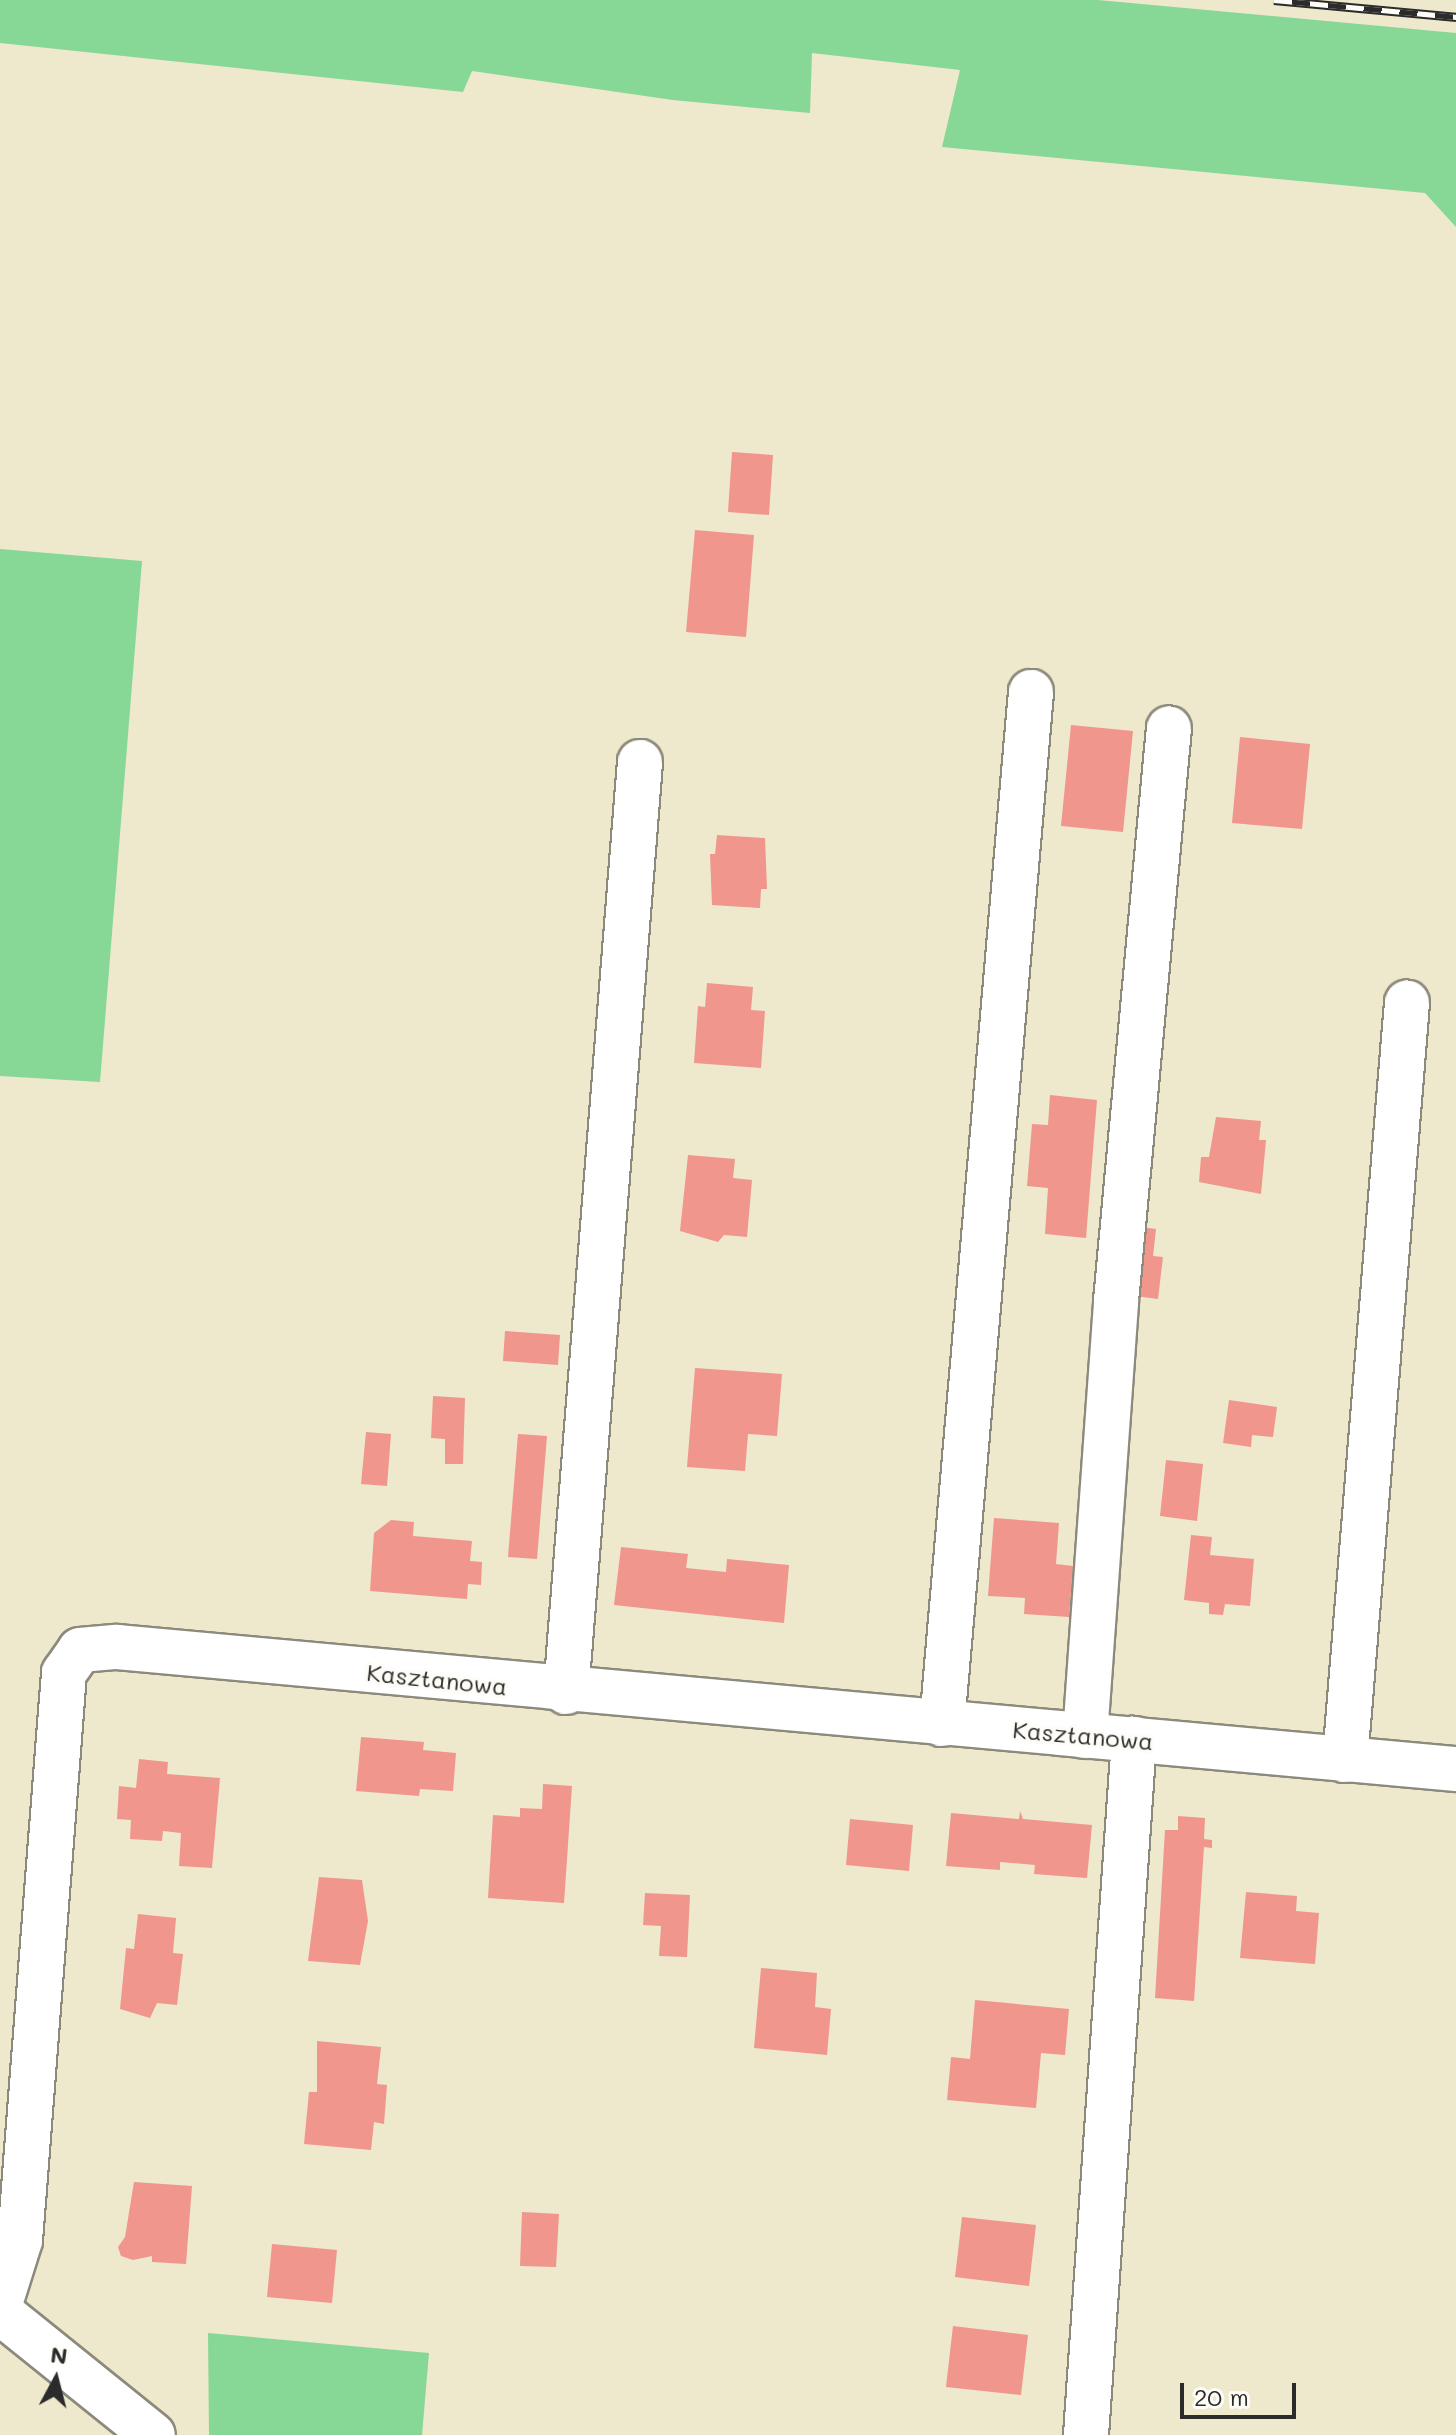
<!DOCTYPE html>
<html>
<head>
<meta charset="utf-8">
<style>
	body { margin:0 }
	#map { position:relative; width:1456px; height:2435px; overflow:hidden; background:#eee8cc; font-family:Mali,sans-serif }
	div>[style] { position:absolute }
	.green>* { inset:0; background:#87d796 }
	.building>* { inset:0; background:#f0968d }
	.roads { filter:drop-shadow(2px 0 #8c8a7c) drop-shadow(-2px 0 #8c8a7c) drop-shadow(0 2px #8c8a7c) drop-shadow(0 -2px #8c8a7c) }
	.minor>* { height:44px; margin:-22px; padding:0 22px; transform-origin:22px; border-radius:22px; background:#fff }
	.rail>* { height:9px; margin-top:-4.5px; transform-origin:0; background:repeating-linear-gradient(90deg,#fdfcf7 0 18px,#2b2b2b 0 36px); box-sizing:border-box; border-block:2px solid #2b2b2b }
	span { translate:-50% -50%; white-space:nowrap; text-align:center; line-height:1.15; -webkit-text-stroke:7px #fdfcf7; paint-order:stroke }
	.street-label { font-size:24px; color:#2b2b2b }
	.north { position:absolute; left:16px; top:2339px; width:80px; height:80px; -webkit-text-stroke:6px #fdfcf7; paint-order:stroke; rotate:7deg; font-size:22px; font-weight:700; line-height:32px; text-align:center; color:#2b2b2b }
	.north::after { content:''; display:block; margin:auto; width:28px; height:36px; background:#2b2b2b; clip-path:polygon(50% 0,100% 100%,50% 72%,0 100%) }
	.scale { position:absolute; left:1180px; top:2383px; width:116px; height:36px; box-sizing:border-box; border:4px solid #2b2b2b; border-top:0; padding-left:10px; font-size:24px; line-height:28px; white-space:nowrap; color:#2b2b2b; -webkit-text-stroke:6px #fdfcf7; paint-order:stroke }
</style>
</head>
<body>
<div id="map">
	<div class="green">
		<div style="clip-path:polygon(0 0,1098px 0,1456px 33px,1456px 227px,1425px 193px,942px 147px,960px 70px,812px 53px,810px 113px,673px 100px,472px 71px,463px 92px,0 43px)"></div>
		<div style="clip-path:polygon(0 549px,142px 561px,100px 1082px,0 1076px)"></div>
		<div style="clip-path:polygon(208px 2333px,429px 2353px,422px 2435px,209px 2435px)"></div>
	</div>
	<div class="building">
		<div style="clip-path:polygon(732px 452px,773px 455px,769px 515px,728px 512px)"></div>
		<div style="clip-path:polygon(695px 530px,754px 535px,746px 637px,686px 632px)"></div>
		<div style="clip-path:polygon(1071px 725px,1133px 731px,1123px 832px,1061px 826px)"></div>
		<div style="clip-path:polygon(1240px 737px,1310px 744px,1302px 829px,1232px 823px)"></div>
		<div style="clip-path:polygon(717px 835px,765px 838px,767px 889px,761px 889px,760px 908px,712px 905px,710px 854px,715px 854px)"></div>
		<div style="clip-path:polygon(707px 983px,753px 987px,751px 1010px,765px 1011px,761px 1068px,694px 1063px,698px 1006px,705px 1007px)"></div>
		<div style="clip-path:polygon(1050px 1095px,1097px 1100px,1086px 1238px,1045px 1234px,1048px 1188px,1027px 1186px,1032px 1124px,1048px 1125px)"></div>
		<div style="clip-path:polygon(1216px 1117px,1261px 1121px,1259px 1140px,1266px 1140px,1261px 1194px,1199px 1182px,1201px 1157px,1209px 1157px)"></div>
		<div style="clip-path:polygon(688px 1155px,735px 1159px,733px 1178px,752px 1180px,747px 1237px,724px 1235px,718px 1242px,680px 1231px)"></div>
		<div style="clip-path:polygon(1133px 1226px,1156px 1229px,1153px 1256px,1163px 1257px,1158px 1299px,1127px 1295px)"></div>
		<div style="clip-path:polygon(505px 1331px,560px 1335px,558px 1365px,503px 1361px)"></div>
		<div style="clip-path:polygon(695px 1368px,782px 1374px,777px 1436px,748px 1434px,745px 1471px,687px 1467px)"></div>
		<div style="clip-path:polygon(433px 1396px,465px 1398px,463px 1464px,445px 1464px,445px 1439px,431px 1438px)"></div>
		<div style="clip-path:polygon(1229px 1400px,1277px 1407px,1273px 1437px,1252px 1435px,1251px 1447px,1223px 1443px)"></div>
		<div style="clip-path:polygon(366px 1432px,391px 1434px,387px 1486px,361px 1484px)"></div>
		<div style="clip-path:polygon(518px 1434px,547px 1436px,537px 1559px,508px 1557px)"></div>
		<div style="clip-path:polygon(1166px 1460px,1203px 1464px,1197px 1521px,1160px 1516px)"></div>
		<div style="clip-path:polygon(994px 1518px,1059px 1523px,1056px 1564px,1073px 1566px,1069px 1617px,1024px 1614px,1025px 1598px,988px 1596px)"></div>
		<div style="clip-path:polygon(391px 1520px,414px 1522px,413px 1536px,472px 1541px,470px 1561px,482px 1562px,481px 1585px,468px 1584px,467px 1599px,370px 1591px,374px 1533px)"></div>
		<div style="clip-path:polygon(1191px 1535px,1212px 1537px,1210px 1555px,1254px 1559px,1250px 1606px,1225px 1604px,1223px 1615px,1209px 1614px,1209px 1603px,1184px 1600px)"></div>
		<div style="clip-path:polygon(621px 1547px,688px 1554px,686px 1568px,726px 1572px,727px 1559px,789px 1565px,784px 1623px,614px 1605px)"></div>
		<div style="clip-path:polygon(361px 1737px,424px 1742px,423px 1750px,456px 1753px,453px 1791px,420px 1789px,419px 1796px,356px 1791px)"></div>
		<div style="clip-path:polygon(139px 1759px,168px 1762px,167px 1774px,220px 1778px,212px 1868px,179px 1866px,181px 1833px,163px 1831px,162px 1841px,130px 1839px,131px 1820px,117px 1819px,119px 1786px,136px 1788px)"></div>
		<div style="clip-path:polygon(543px 1784px,572px 1786px,564px 1903px,488px 1898px,493px 1815px,520px 1817px,520px 1808px,542px 1809px)"></div>
		<div style="clip-path:polygon(1020px 1811px,1023px 1819px,1092px 1825px,1087px 1878px,1034px 1874px,1035px 1865px,1000px 1862px,1000px 1870px,946px 1866px,951px 1813px,1019px 1819px)"></div>
		<div style="clip-path:polygon(1178px 1816px,1205px 1818px,1204px 1839px,1212px 1840px,1212px 1848px,1204px 1847px,1194px 2001px,1155px 1998px,1165px 1830px,1178px 1830px)"></div>
		<div style="clip-path:polygon(850px 1819px,913px 1825px,909px 1871px,846px 1865px)"></div>
		<div style="clip-path:polygon(319px 1877px,362px 1880px,368px 1921px,360px 1965px,308px 1961px)"></div>
		<div style="clip-path:polygon(1246px 1892px,1297px 1896px,1296px 1911px,1319px 1913px,1315px 1964px,1240px 1958px)"></div>
		<div style="clip-path:polygon(645px 1893px,690px 1895px,687px 1957px,659px 1956px,661px 1926px,643px 1925px)"></div>
		<div style="clip-path:polygon(138px 1914px,176px 1918px,173px 1953px,183px 1954px,177px 2005px,157px 2003px,150px 2018px,120px 2009px,126px 1948px,134px 1949px)"></div>
		<div style="clip-path:polygon(761px 1968px,817px 1973px,815px 2007px,831px 2009px,827px 2055px,754px 2048px)"></div>
		<div style="clip-path:polygon(975px 2000px,1069px 2009px,1065px 2055px,1041px 2053px,1036px 2108px,947px 2100px,951px 2057px,970px 2059px)"></div>
		<div style="clip-path:polygon(317px 2041px,381px 2047px,377px 2084px,387px 2085px,384px 2124px,374px 2122px,371px 2150px,304px 2144px,309px 2092px,317px 2092px)"></div>
		<div style="clip-path:polygon(134px 2182px,192px 2186px,186px 2264px,152px 2262px,152px 2256px,133px 2260px,121px 2256px,118px 2247px,125px 2237px)"></div>
		<div style="clip-path:polygon(522px 2212px,559px 2214px,556px 2267px,520px 2266px)"></div>
		<div style="clip-path:polygon(962px 2217px,1036px 2225px,1029px 2286px,955px 2277px)"></div>
		<div style="clip-path:polygon(272px 2244px,337px 2250px,332px 2303px,267px 2297px)"></div>
		<div style="clip-path:polygon(953px 2326px,1028px 2335px,1021px 2395px,946px 2387px)"></div>
	</div>
	<div class="roads">
		<div class="minor">
			<div style="left:566px;top:1692px;width:933px;rotate:-85.45deg"></div>
			<div style="left:942px;top:1724px;width:1036px;rotate:-85.07deg"></div>
			<div style="left:1085px;top:1736px;width:436px;rotate:-85.9deg"></div>
			<div style="left:1116px;top:1301px;width:575px;rotate:-84.72deg"></div>
			<div style="left:1345px;top:1760px;width:760px;rotate:-85.32deg"></div>
			<div style="left:0;top:2304px;width:67px;rotate:-72.6deg"></div>
			<div style="left:20px;top:2240px;width:569px;rotate:-85.56deg"></div>
			<div style="left:64px;top:1673px;width:28px;rotate:-55deg"></div>
			<div style="left:80px;top:1650px;width:37px;rotate:-5deg"></div>
			<div style="left:117px;top:1647px;width:1345px;rotate:5.21deg"></div>
			<div style="left:0;top:2312px;width:196px;rotate:38.8deg"></div>
			<div style="left:1086px;top:2435px;width:698px;rotate:-86.05deg"></div>
		</div>
	</div>
	<div class="rail">
		<div style="left:1274px;top:0;width:183px;rotate:5.3deg"></div>
	</div>
	<div class="street-label">
		<span style="left:437px;top:1679px;rotate:6deg">Kasztanowa</span>
		<span style="left:1083px;top:1735px;rotate:5deg">Kasztanowa</span>
	</div>
	<div class="north">N</div>
	<div class="scale">20 m</div>
</div>
</body>
</html>
